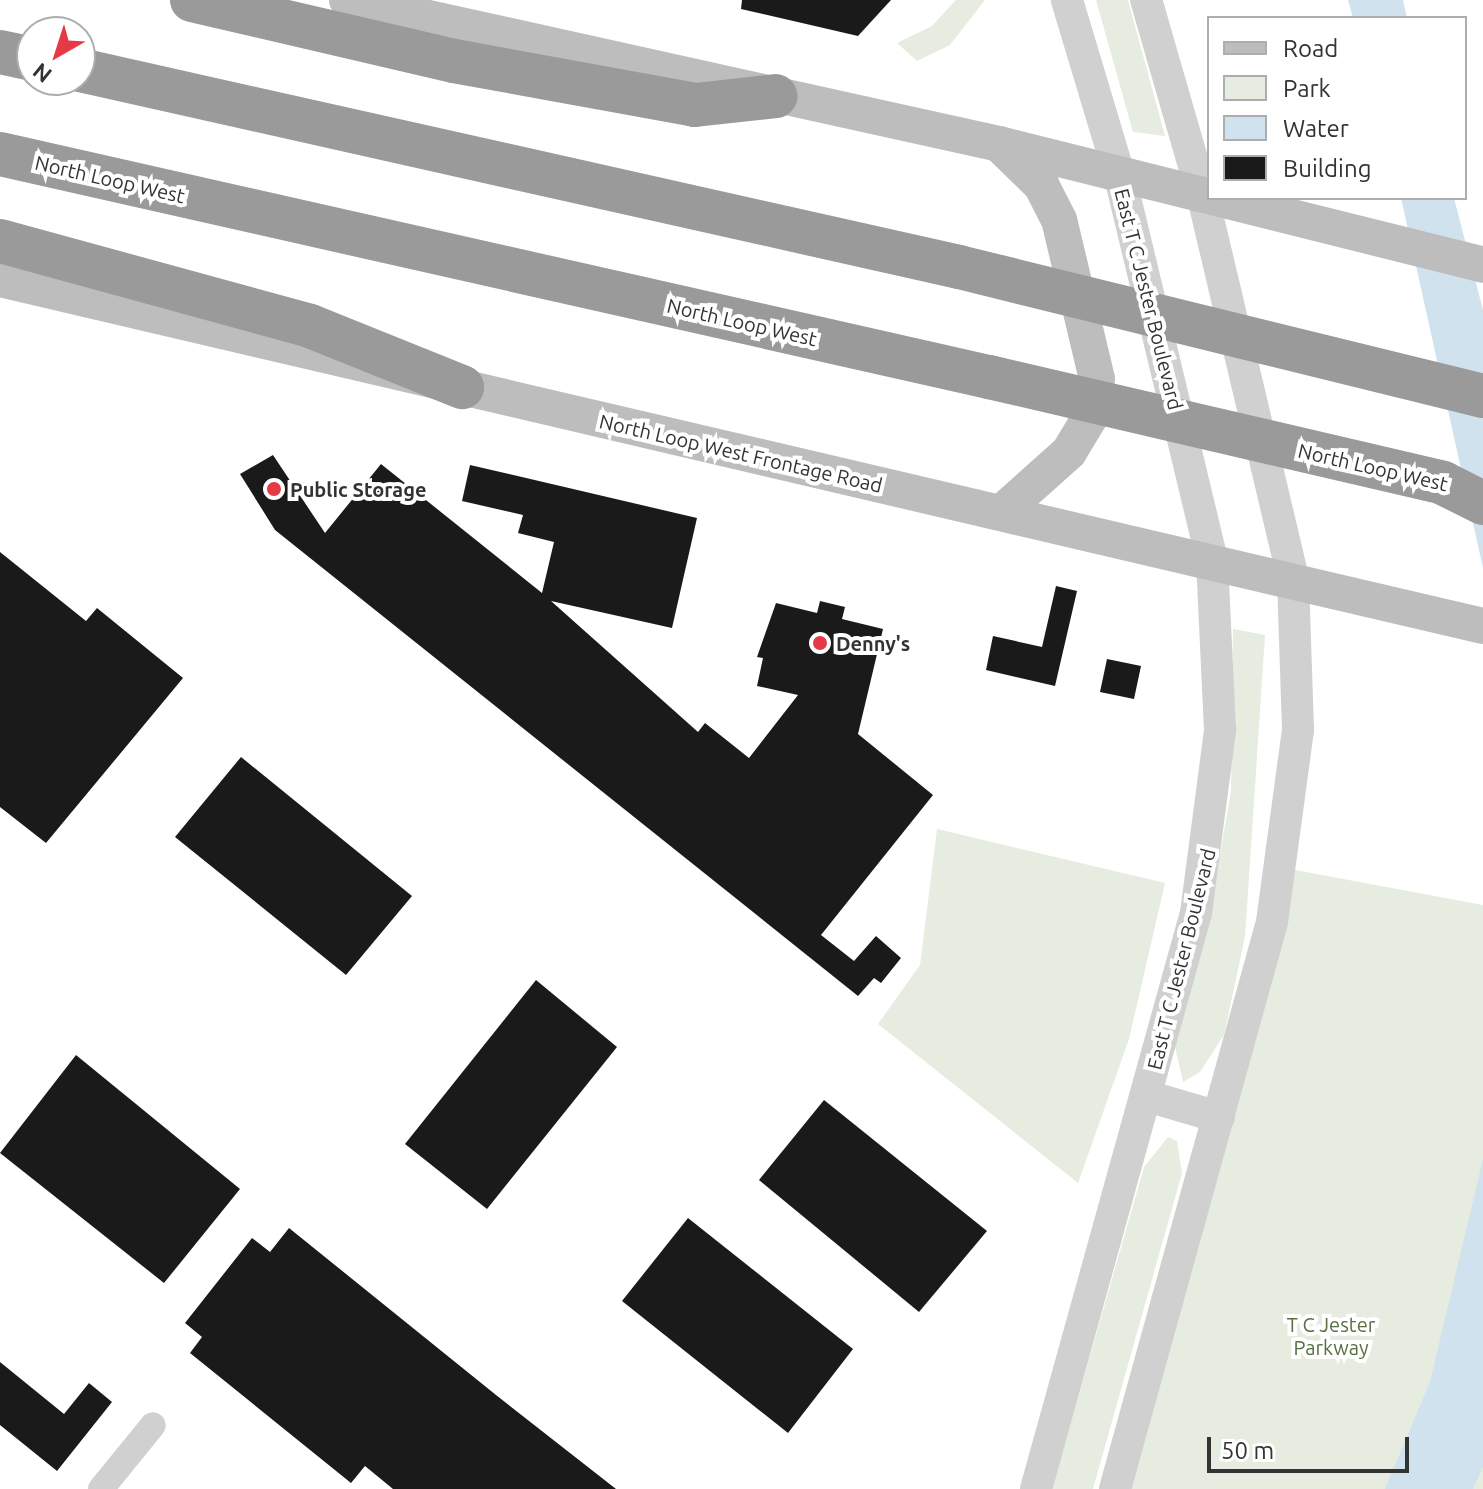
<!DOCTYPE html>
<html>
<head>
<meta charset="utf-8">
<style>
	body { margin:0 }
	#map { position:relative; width:1483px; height:1489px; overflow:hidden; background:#fff; font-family:Ubuntu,sans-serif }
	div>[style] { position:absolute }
	.green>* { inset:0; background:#e6ecdf }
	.water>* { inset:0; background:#cfe2ee }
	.building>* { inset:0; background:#1a1a1a }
	.minor>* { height:26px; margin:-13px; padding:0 13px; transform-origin:13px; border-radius:13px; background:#d0d0d0 }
	.tertiary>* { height:32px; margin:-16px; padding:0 16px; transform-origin:16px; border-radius:16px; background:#d0d0d0 }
	.secondary>* { height:36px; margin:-18px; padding:0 18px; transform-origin:18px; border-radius:18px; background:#bdbdbd }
	.motorway>* { height:44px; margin:-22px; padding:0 22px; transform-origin:22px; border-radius:22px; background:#9a9a9a }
	.motorway-bridge>* { height:44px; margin:-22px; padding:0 22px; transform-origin:22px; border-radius:22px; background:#9a9a9a }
	.dots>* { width:22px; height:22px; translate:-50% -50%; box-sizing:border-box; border:4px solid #fff; border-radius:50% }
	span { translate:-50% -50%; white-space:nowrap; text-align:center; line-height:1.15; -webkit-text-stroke:8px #fff; paint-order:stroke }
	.street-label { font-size:20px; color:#333 }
	.poi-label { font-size:20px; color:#333; font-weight:700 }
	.left { translate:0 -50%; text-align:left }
	.park-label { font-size:20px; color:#56703f }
	.legend { position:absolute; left:1207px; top:16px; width:260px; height:184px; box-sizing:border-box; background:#fff; border:2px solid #adadad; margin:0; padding:10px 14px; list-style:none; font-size:24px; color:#333 }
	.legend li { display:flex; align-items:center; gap:16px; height:40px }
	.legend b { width:40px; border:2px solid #adadad }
	.north { position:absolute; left:16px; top:16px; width:80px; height:80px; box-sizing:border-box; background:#fff; border:2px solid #adadad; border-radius:50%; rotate:219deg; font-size:22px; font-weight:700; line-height:32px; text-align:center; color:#333 }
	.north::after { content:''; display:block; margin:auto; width:28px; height:36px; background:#e63946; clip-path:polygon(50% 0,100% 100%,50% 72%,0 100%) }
	.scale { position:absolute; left:1207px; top:1437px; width:202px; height:36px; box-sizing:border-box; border:4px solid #333; border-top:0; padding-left:10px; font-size:24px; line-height:28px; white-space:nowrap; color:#333; -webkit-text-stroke:6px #fff; paint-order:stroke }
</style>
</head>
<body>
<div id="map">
	<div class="green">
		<div style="clip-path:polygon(956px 0,985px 0,950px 45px,917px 61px,897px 43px,932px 26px)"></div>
		<div style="clip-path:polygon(1096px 0,1128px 0,1165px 136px,1133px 132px)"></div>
		<div style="clip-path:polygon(1233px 629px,1265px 635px,1245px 937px,1224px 1035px,1200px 1072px,1183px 1082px,1172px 1034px,1211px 907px,1231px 791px)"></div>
		<div style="clip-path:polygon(937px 829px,1165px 883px,1129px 1039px,1078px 1183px,878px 1024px,920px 965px)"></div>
		<div style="clip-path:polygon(1295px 870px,1483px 905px,1483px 1489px,1128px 1489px)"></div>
		<div style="clip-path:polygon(1168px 1137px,1177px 1141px,1182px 1173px,1093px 1489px,1052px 1489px,1144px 1167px)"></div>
	</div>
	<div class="water">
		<div style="clip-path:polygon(1348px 0,1403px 0,1407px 18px,1353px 18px)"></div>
		<div style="clip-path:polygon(1401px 198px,1454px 198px,1483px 310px,1483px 568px)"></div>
		<div style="clip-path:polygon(1483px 1159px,1483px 1467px,1473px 1489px,1385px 1489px,1430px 1382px)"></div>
	</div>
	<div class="building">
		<div style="clip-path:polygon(742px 0,891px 0,858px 36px,741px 9px)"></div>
		<div style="clip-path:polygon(273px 455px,325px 533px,381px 464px,542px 593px,554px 542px,518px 533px,523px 515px,462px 501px,470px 465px,697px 518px,672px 628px,551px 601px,698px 732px,705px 723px,749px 758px,798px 695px,757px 686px,763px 658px,757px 657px,776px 603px,817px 613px,820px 601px,845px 607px,842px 619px,883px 629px,858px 734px,933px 795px,821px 935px,854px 961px,876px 936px,901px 958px,881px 983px,874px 978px,858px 996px,275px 530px,240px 474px)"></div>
		<div style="clip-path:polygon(0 552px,86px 621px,97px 608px,183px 678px,46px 843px,0 807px)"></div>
		<div style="clip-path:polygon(1056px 586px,1077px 591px,1055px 686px,986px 670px,993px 636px,1042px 647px)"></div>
		<div style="clip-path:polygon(1107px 659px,1141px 666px,1134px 699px,1100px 692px)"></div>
		<div style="clip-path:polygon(241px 757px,412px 896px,346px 975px,175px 837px)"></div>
		<div style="clip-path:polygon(536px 980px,617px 1047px,487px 1209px,405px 1144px)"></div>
		<div style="clip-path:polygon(76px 1055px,240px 1189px,164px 1283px,0 1153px)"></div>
		<div style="clip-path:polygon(824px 1100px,987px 1231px,919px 1312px,759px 1180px)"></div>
		<div style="clip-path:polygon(688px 1218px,853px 1349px,788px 1433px,622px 1301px)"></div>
		<div style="clip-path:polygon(289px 1228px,496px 1395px,616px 1489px,393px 1489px,365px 1466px,351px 1483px,190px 1353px,202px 1337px,185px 1323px,252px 1238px,270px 1252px)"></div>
		<div style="clip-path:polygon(0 1362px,64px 1414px,89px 1383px,112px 1402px,57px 1471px,0 1425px)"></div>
	</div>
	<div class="minor">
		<div style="left:101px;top:1489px;width:82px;rotate:-50.9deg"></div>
	</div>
	<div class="tertiary">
		<div style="left:1147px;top:1096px;width:75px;rotate:16.3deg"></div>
		<div style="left:1036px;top:1489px;width:598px;rotate:-74.48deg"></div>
		<div style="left:1196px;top:913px;width:185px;rotate:-82.5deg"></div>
		<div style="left:1220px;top:730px;width:170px;rotate:-92.7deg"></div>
		<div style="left:1212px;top:560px;width:394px;rotate:-103.5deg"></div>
		<div style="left:1120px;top:177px;width:185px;rotate:-106.7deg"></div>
		<div style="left:1115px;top:1489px;width:588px;rotate:-74.52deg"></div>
		<div style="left:1272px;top:922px;width:194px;rotate:-82.3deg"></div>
		<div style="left:1298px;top:730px;width:152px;rotate:-91.9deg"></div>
		<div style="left:1293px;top:578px;width:391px;rotate:-103.3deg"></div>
		<div style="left:1203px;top:197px;width:205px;rotate:-106.1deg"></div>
	</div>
	<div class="secondary">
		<div style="left:347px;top:0;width:668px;rotate:12.45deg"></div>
		<div style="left:999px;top:144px;width:499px;rotate:14deg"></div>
		<div style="left:0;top:279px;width:1523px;rotate:13.17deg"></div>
		<div style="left:1002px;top:512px;width:90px;rotate:-41.8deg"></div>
		<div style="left:1069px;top:452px;width:41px;rotate:-59deg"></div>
		<div style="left:1090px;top:417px;width:39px;rotate:-80deg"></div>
		<div style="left:1097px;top:379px;width:163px;rotate:-103.4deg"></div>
		<div style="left:1059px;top:220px;width:38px;rotate:-117deg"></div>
		<div style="left:1042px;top:186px;width:54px;rotate:-135.7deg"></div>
	</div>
	<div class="motorway">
		<div style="left:192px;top:0;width:269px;rotate:13.1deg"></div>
		<div style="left:454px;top:61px;width:245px;rotate:10.3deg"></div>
		<div style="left:695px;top:105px;width:81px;rotate:-6.3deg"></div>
		<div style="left:0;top:52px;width:33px;rotate:12deg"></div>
		<div style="left:80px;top:70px;width:901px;rotate:12.63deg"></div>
		<div style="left:0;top:154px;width:1014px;rotate:12.71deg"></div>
		<div style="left:0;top:241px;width:321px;rotate:15.3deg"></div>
		<div style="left:310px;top:326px;width:164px;rotate:21.9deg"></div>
		<div style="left:1443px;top:483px;width:45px;rotate:26.6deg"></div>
	</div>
	<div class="motorway-bridge">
		<div style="left:959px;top:267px;width:540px;rotate:13.83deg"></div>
		<div style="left:989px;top:377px;width:466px;rotate:13.1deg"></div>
	</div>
	<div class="dots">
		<div style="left:274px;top:489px;background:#e63946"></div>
		<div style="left:820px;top:643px;background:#e63946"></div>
	</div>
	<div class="street-label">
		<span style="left:110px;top:179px;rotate:13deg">North Loop West</span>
		<span style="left:1149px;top:299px;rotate:76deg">East T C Jester Boulevard</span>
		<span style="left:742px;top:322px;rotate:13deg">North Loop West</span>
		<span style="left:741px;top:453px;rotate:13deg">North Loop West Frontage Road</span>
		<span style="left:1373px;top:467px;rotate:13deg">North Loop West</span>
		<span style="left:1181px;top:959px;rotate:-76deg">East T C Jester Boulevard</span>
	</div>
	<div class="poi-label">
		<span class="left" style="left:290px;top:489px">Public Storage</span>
		<span class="left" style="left:836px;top:643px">Denny's</span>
	</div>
	<div class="park-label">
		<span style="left:1331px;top:1336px">T C Jester<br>Parkway</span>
	</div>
	<ul class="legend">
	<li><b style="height:10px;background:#bdbdbd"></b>Road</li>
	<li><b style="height:22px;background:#e6ecdf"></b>Park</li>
	<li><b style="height:22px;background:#cfe2ee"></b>Water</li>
	<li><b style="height:22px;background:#1a1a1a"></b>Building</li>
	</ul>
	<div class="north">N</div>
	<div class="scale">50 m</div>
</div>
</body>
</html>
